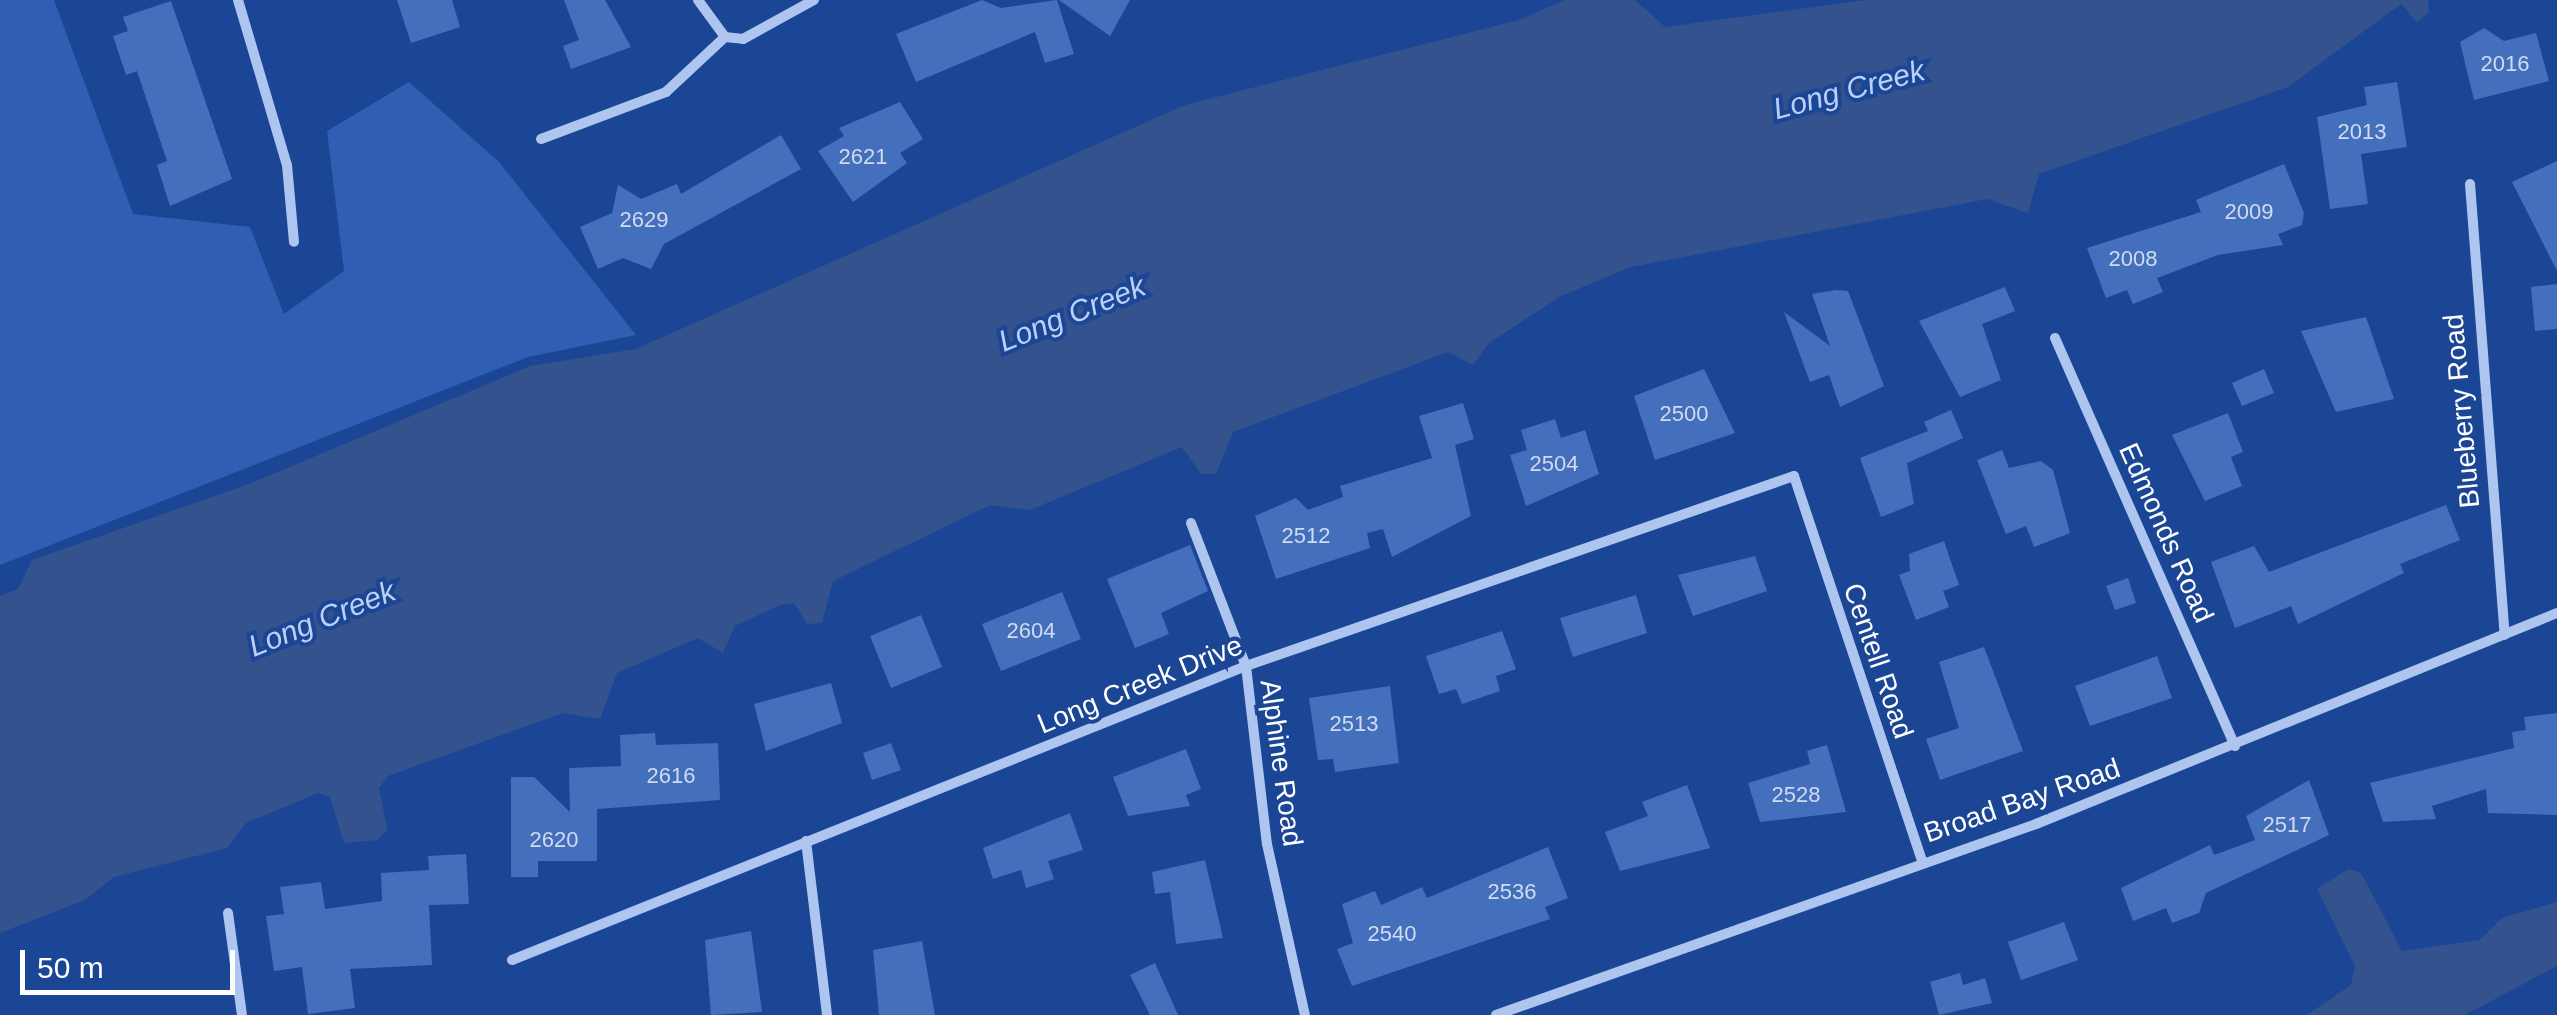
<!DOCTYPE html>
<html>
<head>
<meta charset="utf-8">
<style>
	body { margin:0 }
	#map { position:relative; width:2557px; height:1015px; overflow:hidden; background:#1b4695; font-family:Helvetica,sans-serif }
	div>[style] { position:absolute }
	.green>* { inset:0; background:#2f5eb3 }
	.water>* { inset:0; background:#34528d }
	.building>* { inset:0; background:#446fbc }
	.minor>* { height:10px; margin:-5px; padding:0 5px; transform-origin:5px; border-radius:5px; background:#aec6ef }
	span { translate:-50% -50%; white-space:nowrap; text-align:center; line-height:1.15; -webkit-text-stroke:8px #1b4695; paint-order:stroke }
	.number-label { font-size:22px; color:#d0dbee }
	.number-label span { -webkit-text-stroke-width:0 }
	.street-label { font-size:28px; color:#fff }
	.water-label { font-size:30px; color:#bad0f6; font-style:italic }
	.scale { position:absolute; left:20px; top:950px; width:215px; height:45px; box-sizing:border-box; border:5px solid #fff; border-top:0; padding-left:12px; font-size:30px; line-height:35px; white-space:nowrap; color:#fff; -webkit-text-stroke:8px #1b4695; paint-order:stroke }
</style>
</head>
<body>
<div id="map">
	<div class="green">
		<div style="clip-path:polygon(0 0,54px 0,133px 214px,250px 227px,284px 314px,344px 271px,327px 131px,409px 82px,499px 162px,636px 335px,528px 357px,0 565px)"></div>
	</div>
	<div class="water">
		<div style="clip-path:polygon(1564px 0,1635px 0,1665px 27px,1866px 0,2428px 0,2429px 12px,2417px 22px,2401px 4px,2288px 87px,2039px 174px,2028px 213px,1987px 199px,1631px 267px,1561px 296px,1489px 343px,1473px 365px,1448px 352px,1233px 432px,1216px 474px,1201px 474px,1182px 447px,1030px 510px,990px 505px,833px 581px,822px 623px,807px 624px,794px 603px,780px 605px,735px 626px,723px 653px,698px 638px,617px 673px,600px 719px,563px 713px,388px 776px,379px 788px,387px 830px,378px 840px,344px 843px,330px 797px,318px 793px,246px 823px,227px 848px,114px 877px,85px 900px,0 933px,0 596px,18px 589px,32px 560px,249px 484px,530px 366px,636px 349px,1185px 105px,1519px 20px)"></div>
		<div style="clip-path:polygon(2348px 869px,2361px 873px,2402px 951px,2480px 940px,2502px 918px,2557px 902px,2557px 966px,2465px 1015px,2307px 1015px,2351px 985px,2355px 966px,2317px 889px)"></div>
	</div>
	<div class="building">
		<div style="clip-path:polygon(397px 0,452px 0,460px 27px,411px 43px)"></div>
		<div style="clip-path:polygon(564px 0,605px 0,631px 47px,571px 69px,563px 46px,579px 40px)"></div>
		<div style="clip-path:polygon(982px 0,1001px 8px,1057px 0,1074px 54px,1045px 63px,1035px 32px,916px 82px,896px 34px)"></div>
		<div style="clip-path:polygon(1059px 0,1130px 0,1110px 36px)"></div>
		<div style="clip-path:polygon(171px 1px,232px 179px,170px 206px,157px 165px,167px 161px,137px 71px,126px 75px,113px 36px,128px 31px,123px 17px)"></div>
		<div style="clip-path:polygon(2484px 28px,2504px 41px,2536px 33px,2549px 81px,2474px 100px,2460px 42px)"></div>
		<div style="clip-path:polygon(2397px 82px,2407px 147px,2361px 154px,2368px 204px,2330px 209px,2317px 117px,2367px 105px,2364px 87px)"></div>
		<div style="clip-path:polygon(900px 102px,923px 139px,900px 153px,907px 163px,853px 202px,818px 151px,844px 136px,839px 128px)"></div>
		<div style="clip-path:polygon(781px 135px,801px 169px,664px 244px,651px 269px,623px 258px,598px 269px,580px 227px,612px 213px,618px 185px,641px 199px,677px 184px,681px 194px)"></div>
		<div style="clip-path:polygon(2557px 161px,2557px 271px,2512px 182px)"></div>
		<div style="clip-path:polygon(2284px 164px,2304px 213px,2302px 225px,2278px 234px,2283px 245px,2218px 255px,2157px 278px,2163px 292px,2133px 304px,2127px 290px,2106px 298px,2087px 248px,2201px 212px,2196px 200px)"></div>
		<div style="clip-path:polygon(2557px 284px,2557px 329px,2535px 331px,2531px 287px)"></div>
		<div style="clip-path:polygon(2005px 287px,2015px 311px,1982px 324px,2001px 380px,1960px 397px,1919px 321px)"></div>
		<div style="clip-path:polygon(1836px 290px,1848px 291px,1884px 386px,1840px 407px,1829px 375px,1810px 382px,1784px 312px,1830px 346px,1812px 294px)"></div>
		<div style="clip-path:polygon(2366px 317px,2394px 399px,2336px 412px,2301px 331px)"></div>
		<div style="clip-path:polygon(1704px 369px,1735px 433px,1655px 460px,1634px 396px)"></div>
		<div style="clip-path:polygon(2264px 369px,2274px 393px,2242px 406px,2232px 383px)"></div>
		<div style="clip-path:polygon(1463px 403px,1474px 439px,1455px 445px,1471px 516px,1392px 557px,1383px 529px,1367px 533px,1370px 548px,1276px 579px,1255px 516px,1296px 498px,1308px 510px,1343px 497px,1340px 486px,1432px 458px,1419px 416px)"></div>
		<div style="clip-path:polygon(1951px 410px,1963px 438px,1907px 463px,1914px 504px,1881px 517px,1860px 458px,1928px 431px,1924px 422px)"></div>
		<div style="clip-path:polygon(2228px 413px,2243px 452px,2231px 457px,2242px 486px,2205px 501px,2172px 435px)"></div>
		<div style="clip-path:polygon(1555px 419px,1561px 438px,1585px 430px,1599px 474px,1526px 506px,1510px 455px,1527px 450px,1521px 430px)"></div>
		<div style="clip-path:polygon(2002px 450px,2009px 468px,2041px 461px,2053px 470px,2070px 533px,2034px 547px,2026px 526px,2006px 534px,1977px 460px)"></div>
		<div style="clip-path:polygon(2446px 505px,2460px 540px,2400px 564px,2404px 573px,2298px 624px,2291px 606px,2235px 628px,2211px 562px,2254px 546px,2269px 572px)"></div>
		<div style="clip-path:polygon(1944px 541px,1959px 585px,1943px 591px,1949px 607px,1916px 620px,1899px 575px,1910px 571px,1909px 554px)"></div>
		<div style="clip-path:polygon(1190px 545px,1208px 591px,1161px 613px,1169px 634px,1135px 648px,1107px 579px)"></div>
		<div style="clip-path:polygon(1755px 556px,1767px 591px,1693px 616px,1678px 575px)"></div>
		<div style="clip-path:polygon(2128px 578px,2136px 603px,2115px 610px,2106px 586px)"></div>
		<div style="clip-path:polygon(1062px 592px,1081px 639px,1001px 671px,982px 624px)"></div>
		<div style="clip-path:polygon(1636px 595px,1647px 633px,1573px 657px,1560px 618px)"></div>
		<div style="clip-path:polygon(921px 615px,942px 667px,891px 688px,870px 636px)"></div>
		<div style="clip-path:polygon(1502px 631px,1516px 669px,1496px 676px,1500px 691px,1462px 704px,1456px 689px,1439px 694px,1426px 656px)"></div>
		<div style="clip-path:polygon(1984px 647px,2023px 751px,1940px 780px,1926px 739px,1959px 728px,1939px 662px)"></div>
		<div style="clip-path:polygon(2157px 656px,2172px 698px,2090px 726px,2075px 686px)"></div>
		<div style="clip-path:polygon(831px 683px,842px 723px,766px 751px,754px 704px)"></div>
		<div style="clip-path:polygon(1390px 686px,1399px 763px,1335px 772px,1333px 759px,1318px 760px,1309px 698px)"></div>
		<div style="clip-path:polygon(2557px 713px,2557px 815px,2488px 813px,2486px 789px,2432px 806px,2436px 819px,2383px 822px,2370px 783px,2514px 748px,2512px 732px,2526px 730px,2524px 717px)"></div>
		<div style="clip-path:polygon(655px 733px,656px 745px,718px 743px,720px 800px,597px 809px,597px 861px,538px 861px,538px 877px,511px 877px,511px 777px,534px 777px,570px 812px,569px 768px,621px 766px,620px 735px)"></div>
		<div style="clip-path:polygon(891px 743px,901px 770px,872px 780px,863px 753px)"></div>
		<div style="clip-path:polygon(1827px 745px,1846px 812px,1760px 822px,1748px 783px,1810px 764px,1807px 751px)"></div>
		<div style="clip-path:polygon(1186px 749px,1201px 789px,1186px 795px,1190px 806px,1128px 816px,1113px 777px)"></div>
		<div style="clip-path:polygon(2309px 780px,2329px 835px,2206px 893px,2199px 913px,2172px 923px,2166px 908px,2133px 921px,2121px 888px,2210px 845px,2214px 855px,2255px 840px,2246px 816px)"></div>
		<div style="clip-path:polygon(1687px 785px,1710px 848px,1620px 871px,1605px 832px,1648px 816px,1642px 802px)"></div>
		<div style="clip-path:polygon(1070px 813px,1083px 850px,1048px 861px,1054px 879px,1026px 888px,1021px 870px,993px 879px,983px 848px)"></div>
		<div style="clip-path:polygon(1548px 847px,1568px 898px,1545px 907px,1550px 919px,1352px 986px,1337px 949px,1353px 943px,1342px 904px,1375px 891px,1381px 905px,1422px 887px,1427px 898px)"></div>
		<div style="clip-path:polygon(466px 854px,469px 904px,429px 905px,432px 965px,350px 969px,355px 1008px,308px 1014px,302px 967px,274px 971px,266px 916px,284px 914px,280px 887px,321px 882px,325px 909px,382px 901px,381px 873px,429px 870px,428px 856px)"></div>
		<div style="clip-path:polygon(1205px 860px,1223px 938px,1176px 944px,1170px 892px,1155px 894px,1152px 872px)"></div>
		<div style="clip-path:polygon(2064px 922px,2078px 960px,2021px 980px,2008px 942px)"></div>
		<div style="clip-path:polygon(751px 931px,762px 1012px,711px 1015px,705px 940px)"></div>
		<div style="clip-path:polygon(922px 941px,935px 1015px,879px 1015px,873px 950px)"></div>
		<div style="clip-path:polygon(1155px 963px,1178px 1015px,1150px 1015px,1130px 975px)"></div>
		<div style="clip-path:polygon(1960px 973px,1963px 985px,1985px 978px,1992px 1003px,1939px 1015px,1930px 982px)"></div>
	</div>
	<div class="minor">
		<div style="left:238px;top:0;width:172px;rotate:73.5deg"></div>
		<div style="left:287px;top:165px;width:77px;rotate:84.8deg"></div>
		<div style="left:698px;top:0;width:46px;rotate:53.9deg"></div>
		<div style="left:541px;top:139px;width:134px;rotate:-20.6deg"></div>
		<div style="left:666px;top:92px;width:81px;rotate:-43deg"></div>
		<div style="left:725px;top:37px;width:18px;rotate:6deg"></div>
		<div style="left:743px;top:39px;width:81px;rotate:-28.8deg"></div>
		<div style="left:2470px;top:184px;width:452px;rotate:85.6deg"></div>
		<div style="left:2055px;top:338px;width:446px;rotate:66.2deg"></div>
		<div style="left:1191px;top:523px;width:153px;rotate:69deg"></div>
		<div style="left:1246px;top:666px;width:179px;rotate:83.3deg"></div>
		<div style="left:1267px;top:844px;width:175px;rotate:77.5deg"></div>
		<div style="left:806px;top:841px;width:175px;rotate:83.1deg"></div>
		<div style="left:228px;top:913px;width:103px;rotate:82.2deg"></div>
		<div style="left:512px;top:960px;width:791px;rotate:-21.83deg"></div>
		<div style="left:1246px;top:666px;width:580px;rotate:-19.12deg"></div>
		<div style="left:1794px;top:476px;width:405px;rotate:71.6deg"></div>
		<div style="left:1496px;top:1015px;width:573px;rotate:-19.48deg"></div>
		<div style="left:2036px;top:824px;width:562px;rotate:-22.05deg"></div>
	</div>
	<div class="number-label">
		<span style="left:2505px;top:64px">2016</span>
		<span style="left:2362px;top:132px">2013</span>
		<span style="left:863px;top:157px">2621</span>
		<span style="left:2249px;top:212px">2009</span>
		<span style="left:644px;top:220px">2629</span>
		<span style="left:2133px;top:259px">2008</span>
		<span style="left:1684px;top:414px">2500</span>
		<span style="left:1554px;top:464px">2504</span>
		<span style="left:1306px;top:536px">2512</span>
		<span style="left:1031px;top:631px">2604</span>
		<span style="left:1354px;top:724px">2513</span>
		<span style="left:671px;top:776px">2616</span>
		<span style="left:1796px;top:795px">2528</span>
		<span style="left:2287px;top:825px">2517</span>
		<span style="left:554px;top:840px">2620</span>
		<span style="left:1512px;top:892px">2536</span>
		<span style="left:1392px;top:934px">2540</span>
	</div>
	<div class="street-label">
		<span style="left:2462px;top:411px;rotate:-95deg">Blueberry Road</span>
		<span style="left:2166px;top:533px;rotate:66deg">Edmonds Road</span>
		<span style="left:1878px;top:661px;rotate:71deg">Centell Road</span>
		<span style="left:1140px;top:685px;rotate:-22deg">Long Creek Drive</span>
		<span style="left:1281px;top:763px;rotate:82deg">Alphine Road</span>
		<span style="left:2022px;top:801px;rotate:-19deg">Broad Bay Road</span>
	</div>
	<div class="water-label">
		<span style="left:1849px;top:90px;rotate:-15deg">Long Creek</span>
		<span style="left:1072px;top:314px;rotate:-22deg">Long Creek</span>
		<span style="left:322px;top:619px;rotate:-22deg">Long Creek</span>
	</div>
	<div class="scale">50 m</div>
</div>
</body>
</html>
